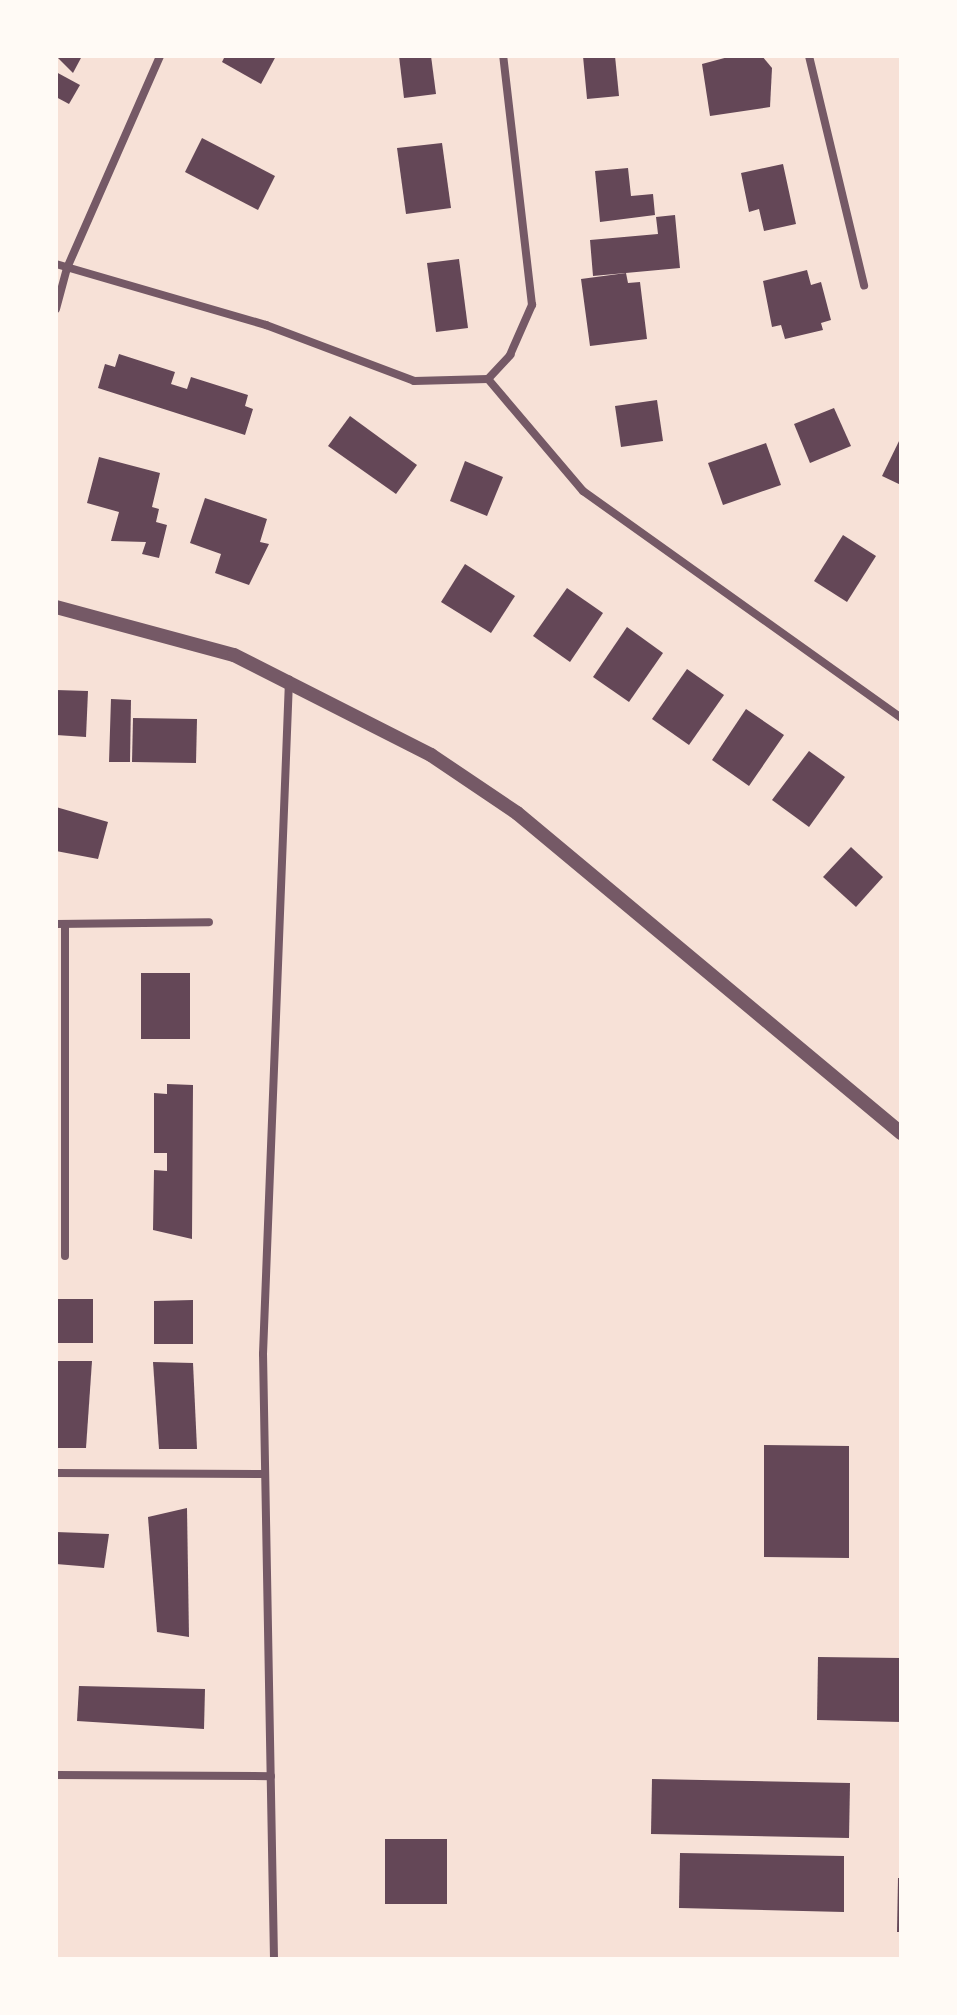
<!DOCTYPE html>
<html>
<head>
<meta charset="utf-8">
<style>
	body { margin:0 }
	#map { position:relative; width:957px; height:2015px; overflow:hidden; background:#f7e1d7; font-family:Signika,sans-serif }
	div>[style] { position:absolute }
	.building>* { inset:0; background:#644757 }
	.minor>* { height:8px; margin:-4px; padding:0 4px; transform-origin:4px; border-radius:4px; background:#755966 }
	.tertiary>* { height:14px; margin:-7px; padding:0 7px; transform-origin:7px; border-radius:7px; background:#755966 }
	span { translate:-50% -50%; white-space:nowrap; text-align:center; line-height:1.15; -webkit-text-stroke:6px #fffaf5; paint-order:stroke }
	.frame { position:absolute; inset:0; border:58px solid #fffaf5; pointer-events:none }
</style>
</head>
<body>
<div id="map">
	<div class="building">
		<div style="clip-path:polygon(56px 56px,82px 56px,73px 73px)"></div>
		<div style="clip-path:polygon(225px 56px,276px 56px,261px 84px,222px 62px)"></div>
		<div style="clip-path:polygon(399px 56px,431px 56px,436px 94px,404px 98px)"></div>
		<div style="clip-path:polygon(583px 56px,615px 56px,619px 96px,587px 99px)"></div>
		<div style="clip-path:polygon(732px 56px,762px 56px,772px 68px,770px 107px,710px 116px,702px 64px)"></div>
		<div style="clip-path:polygon(56px 72px,80px 85px,69px 104px,56px 97px)"></div>
		<div style="clip-path:polygon(202px 138px,275px 176px,258px 210px,185px 172px)"></div>
		<div style="clip-path:polygon(442px 143px,451px 208px,406px 214px,397px 148px)"></div>
		<div style="clip-path:polygon(783px 164px,796px 224px,764px 231px,759px 209px,749px 212px,741px 173px)"></div>
		<div style="clip-path:polygon(628px 168px,631px 196px,653px 194px,655px 215px,600px 222px,595px 171px)"></div>
		<div style="clip-path:polygon(675px 215px,680px 268px,593px 276px,590px 240px,658px 234px,656px 217px)"></div>
		<div style="clip-path:polygon(459px 259px,468px 328px,436px 332px,427px 263px)"></div>
		<div style="clip-path:polygon(807px 270px,811px 285px,821px 282px,831px 320px,821px 323px,823px 330px,785px 339px,781px 325px,772px 327px,763px 281px)"></div>
		<div style="clip-path:polygon(626px 273px,628px 283px,640px 282px,647px 339px,590px 346px,581px 279px)"></div>
		<div style="clip-path:polygon(119px 354px,175px 372px,171px 384px,187px 389px,191px 377px,248px 395px,245px 406px,253px 409px,245px 435px,98px 388px,105px 364px,115px 367px)"></div>
		<div style="clip-path:polygon(657px 400px,663px 441px,621px 447px,615px 406px)"></div>
		<div style="clip-path:polygon(834px 408px,851px 446px,810px 463px,794px 424px)"></div>
		<div style="clip-path:polygon(350px 416px,417px 465px,396px 494px,328px 446px)"></div>
		<div style="clip-path:polygon(901px 437px,901px 485px,882px 476px)"></div>
		<div style="clip-path:polygon(766px 443px,781px 485px,723px 505px,708px 463px)"></div>
		<div style="clip-path:polygon(99px 457px,160px 473px,152px 507px,159px 509px,156px 522px,167px 525px,159px 558px,142px 554px,146px 542px,111px 541px,119px 512px,87px 503px)"></div>
		<div style="clip-path:polygon(465px 461px,503px 477px,487px 516px,450px 501px)"></div>
		<div style="clip-path:polygon(205px 498px,267px 519px,260px 542px,269px 544px,249px 585px,215px 573px,221px 554px,190px 543px)"></div>
		<div style="clip-path:polygon(843px 535px,876px 556px,847px 602px,814px 581px)"></div>
		<div style="clip-path:polygon(465px 564px,515px 596px,491px 633px,441px 602px)"></div>
		<div style="clip-path:polygon(567px 588px,603px 613px,570px 662px,533px 636px)"></div>
		<div style="clip-path:polygon(627px 627px,663px 653px,629px 702px,593px 677px)"></div>
		<div style="clip-path:polygon(687px 669px,724px 695px,689px 745px,652px 719px)"></div>
		<div style="clip-path:polygon(56px 690px,88px 691px,86px 737px,56px 735px)"></div>
		<div style="clip-path:polygon(111px 699px,131px 700px,130px 762px,109px 762px)"></div>
		<div style="clip-path:polygon(746px 709px,784px 735px,749px 786px,712px 760px)"></div>
		<div style="clip-path:polygon(133px 718px,197px 719px,196px 763px,132px 762px)"></div>
		<div style="clip-path:polygon(809px 751px,845px 777px,809px 827px,772px 800px)"></div>
		<div style="clip-path:polygon(56px 807px,108px 822px,98px 859px,56px 851px)"></div>
		<div style="clip-path:polygon(851px 847px,883px 877px,856px 907px,823px 877px)"></div>
		<div style="clip-path:polygon(141px 973px,190px 973px,190px 1039px,141px 1039px)"></div>
		<div style="clip-path:polygon(167px 1084px,193px 1085px,192px 1239px,153px 1230px,154px 1170px,167px 1171px,167px 1153px,154px 1153px,154px 1093px,167px 1094px)"></div>
		<div style="clip-path:polygon(56px 1299px,93px 1299px,93px 1343px,56px 1343px)"></div>
		<div style="clip-path:polygon(193px 1300px,193px 1344px,154px 1344px,154px 1301px)"></div>
		<div style="clip-path:polygon(56px 1361px,92px 1361px,86px 1448px,56px 1448px)"></div>
		<div style="clip-path:polygon(153px 1362px,193px 1363px,197px 1449px,159px 1449px)"></div>
		<div style="clip-path:polygon(764px 1445px,849px 1446px,849px 1558px,764px 1557px)"></div>
		<div style="clip-path:polygon(187px 1508px,189px 1637px,157px 1632px,148px 1517px)"></div>
		<div style="clip-path:polygon(56px 1532px,109px 1534px,104px 1568px,56px 1564px)"></div>
		<div style="clip-path:polygon(818px 1657px,901px 1658px,901px 1722px,817px 1720px)"></div>
		<div style="clip-path:polygon(79px 1686px,205px 1689px,204px 1729px,77px 1721px)"></div>
		<div style="clip-path:polygon(652px 1779px,850px 1783px,849px 1838px,651px 1834px)"></div>
		<div style="clip-path:polygon(385px 1839px,447px 1839px,447px 1904px,385px 1904px)"></div>
		<div style="clip-path:polygon(680px 1853px,844px 1856px,844px 1912px,679px 1908px)"></div>
		<div style="clip-path:polygon(898px 1878px,901px 1878px,901px 1932px,897px 1932px)"></div>
	</div>
	<div class="minor">
		<div style="left:809px;top:56px;width:236px;rotate:76.5deg"></div>
		<div style="left:56px;top:264px;width:219px;rotate:16.2deg"></div>
		<div style="left:266px;top:325px;width:158px;rotate:20.7deg"></div>
		<div style="left:414px;top:381px;width:74px;rotate:-1.5deg"></div>
		<div style="left:488px;top:379px;width:33px;rotate:-47deg"></div>
		<div style="left:510px;top:355px;width:55px;rotate:-66.3deg"></div>
		<div style="left:532px;top:305px;width:251px;rotate:-96.6deg"></div>
		<div style="left:56px;top:309px;width:42px;rotate:-75deg"></div>
		<div style="left:67px;top:268px;width:232px;rotate:-66.3deg"></div>
		<div style="left:488px;top:379px;width:147px;rotate:49.7deg"></div>
		<div style="left:583px;top:491px;width:391px;rotate:35.5deg"></div>
		<div style="left:56px;top:924px;width:153px;rotate:-0.7deg"></div>
		<div style="left:65px;top:924px;width:332px;rotate:90deg"></div>
		<div style="left:56px;top:1473px;width:209px;rotate:0.3deg"></div>
		<div style="left:56px;top:1775px;width:215px;rotate:0.3deg"></div>
		<div style="left:274px;top:1959px;width:605px;rotate:-91.04deg"></div>
		<div style="left:263px;top:1354px;width:675px;rotate:-87.79deg"></div>
	</div>
	<div class="tertiary">
		<div style="left:56px;top:607px;width:184px;rotate:15.1deg"></div>
		<div style="left:234px;top:655px;width:221px;rotate:26.9deg"></div>
		<div style="left:431px;top:755px;width:104px;rotate:34deg"></div>
		<div style="left:517px;top:813px;width:500px;rotate:39.8deg"></div>
	</div>
	<div class="frame"></div>
</div>
</body>
</html>
